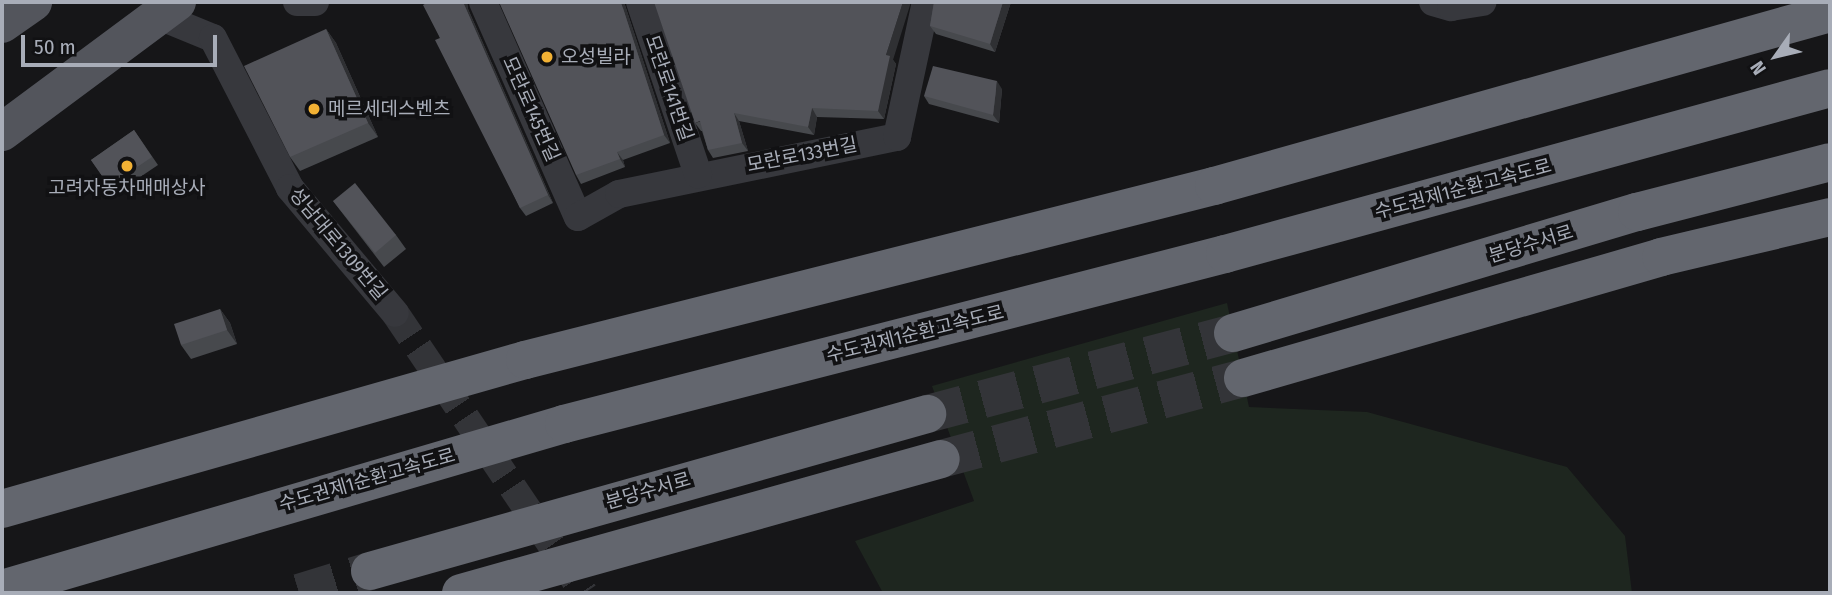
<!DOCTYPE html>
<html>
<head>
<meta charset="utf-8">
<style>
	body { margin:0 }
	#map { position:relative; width:1832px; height:595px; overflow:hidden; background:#161618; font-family:"Fira Sans Condensed","Noto Sans KR",sans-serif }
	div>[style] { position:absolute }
	.green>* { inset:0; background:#1e261f }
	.street-tunnel>* { height:28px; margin-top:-14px; transform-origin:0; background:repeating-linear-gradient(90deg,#333438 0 28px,transparent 0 42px) }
	.highway-tunnel>* { height:38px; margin-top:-19px; transform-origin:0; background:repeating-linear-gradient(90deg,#333438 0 38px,transparent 0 57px) }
	.street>* { height:28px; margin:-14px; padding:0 14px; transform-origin:14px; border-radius:14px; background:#37383d }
	.primary>* { height:38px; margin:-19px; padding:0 19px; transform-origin:19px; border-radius:19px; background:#53555c }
	.highway>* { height:38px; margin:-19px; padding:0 19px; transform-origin:19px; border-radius:19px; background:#63666e }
	.wall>* { inset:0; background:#47494d }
	.shaded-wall>* { inset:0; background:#2f3033 }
	.building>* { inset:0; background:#525359 }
	.dots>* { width:19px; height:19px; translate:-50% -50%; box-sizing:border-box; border:4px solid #111113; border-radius:50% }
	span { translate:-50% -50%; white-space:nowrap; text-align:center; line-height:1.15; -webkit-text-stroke:7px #111113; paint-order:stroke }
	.poi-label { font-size:19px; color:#a8adb8 }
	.left { translate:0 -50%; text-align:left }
	.street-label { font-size:19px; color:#a8adb8 }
	.frame { position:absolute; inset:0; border:4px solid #a8adb8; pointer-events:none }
	.north { position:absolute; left:1741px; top:21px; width:70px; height:70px; -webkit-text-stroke:5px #111113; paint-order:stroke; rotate:236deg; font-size:19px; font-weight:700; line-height:28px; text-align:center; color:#a8adb8 }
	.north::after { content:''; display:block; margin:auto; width:24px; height:32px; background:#a8adb8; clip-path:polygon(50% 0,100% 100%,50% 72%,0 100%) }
	.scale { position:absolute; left:21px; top:35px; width:196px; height:32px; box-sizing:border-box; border:4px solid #a8adb8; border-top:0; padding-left:9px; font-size:21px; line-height:24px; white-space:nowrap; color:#a8adb8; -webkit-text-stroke:5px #111113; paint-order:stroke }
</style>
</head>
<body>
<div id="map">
	<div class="green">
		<div style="clip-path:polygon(1227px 303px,1249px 407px,1367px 412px,1567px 467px,1625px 536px,1632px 593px,883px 593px,855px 541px,974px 501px,932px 386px)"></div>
	</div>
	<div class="street-tunnel">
		<div style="left:395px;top:313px;width:338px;rotate:56deg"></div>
	</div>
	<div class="highway-tunnel">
		<div style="left:927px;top:414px;width:317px;rotate:-14.8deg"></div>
		<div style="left:941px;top:459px;width:313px;rotate:-15deg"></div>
		<div style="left:299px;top:593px;width:74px;rotate:-17.2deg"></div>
	</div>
	<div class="street">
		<div style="left:297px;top:2px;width:18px"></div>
		<div style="left:483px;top:2px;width:235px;rotate:66.2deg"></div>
		<div style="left:578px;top:217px;width:47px;rotate:-29.3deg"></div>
		<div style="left:619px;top:194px;width:284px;rotate:-11.6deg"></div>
		<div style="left:897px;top:137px;width:138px;rotate:-77.9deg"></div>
		<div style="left:640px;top:2px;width:182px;rotate:71.4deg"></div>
		<div style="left:1433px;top:2px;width:19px;rotate:16deg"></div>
		<div style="left:1451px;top:7px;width:32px;rotate:-9deg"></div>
		<div style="left:159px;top:16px;width:58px;rotate:22.2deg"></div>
		<div style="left:213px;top:38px;width:169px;rotate:62.8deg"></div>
		<div style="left:290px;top:188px;width:163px;rotate:50deg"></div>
	</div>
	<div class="primary">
		<div style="left:2px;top:24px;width:38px;rotate:-35deg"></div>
		<div style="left:2px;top:132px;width:218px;rotate:-36.6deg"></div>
	</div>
	<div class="highway">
		<div style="left:1233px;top:333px;width:422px;rotate:-16.7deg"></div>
		<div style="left:1637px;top:212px;width:199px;rotate:-14.5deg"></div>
		<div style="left:1243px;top:378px;width:435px;rotate:-16.1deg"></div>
		<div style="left:1661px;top:257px;width:174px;rotate:-13.3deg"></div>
		<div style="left:2px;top:509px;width:544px;rotate:-15.9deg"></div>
		<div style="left:525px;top:360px;width:711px;rotate:-14.17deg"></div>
		<div style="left:1214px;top:186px;width:640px;rotate:-15.69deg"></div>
		<div style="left:370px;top:571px;width:579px;rotate:-15.74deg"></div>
		<div style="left:2px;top:589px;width:586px;rotate:-16.36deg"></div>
		<div style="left:564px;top:424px;width:683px;rotate:-14.42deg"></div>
		<div style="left:1225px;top:254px;width:627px;rotate:-15.34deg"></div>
		<div style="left:461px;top:593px;width:498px;rotate:-15.6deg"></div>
	</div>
	<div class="wall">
		<div style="clip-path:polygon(428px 2px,467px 2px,468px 9px,553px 203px,526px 216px,520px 208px,440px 38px)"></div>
		<div style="clip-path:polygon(624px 2px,670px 143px,623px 160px,625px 167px,581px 184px,576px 175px)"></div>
		<div style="clip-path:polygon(934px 2px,1011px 2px,995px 52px,936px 34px,930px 26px)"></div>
		<div style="clip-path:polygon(326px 29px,336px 43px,378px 137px,300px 171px,290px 157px)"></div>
		<div style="clip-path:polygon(893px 60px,896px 64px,884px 119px,817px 117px,814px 135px,739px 121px,748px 151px,713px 158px,708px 150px,702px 131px,701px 131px,695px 123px)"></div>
		<div style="clip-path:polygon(1002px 89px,999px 123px,929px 104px,924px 96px)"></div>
		<div style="clip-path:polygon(134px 130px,158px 165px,115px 194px,91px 160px)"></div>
		<div style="clip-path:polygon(333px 201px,396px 235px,406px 249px,384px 267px)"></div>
		<div style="clip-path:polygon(220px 309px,230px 323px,237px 344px,191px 359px,181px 345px)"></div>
	</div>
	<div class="shaded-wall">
		<div style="clip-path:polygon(463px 2px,467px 2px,468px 9px,553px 203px,548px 195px)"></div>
		<div style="clip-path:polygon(621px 2px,624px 2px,670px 143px,664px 135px)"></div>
		<div style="clip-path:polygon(903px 2px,911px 2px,893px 60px,896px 64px,884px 119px,878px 111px,886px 55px)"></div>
		<div style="clip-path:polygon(1003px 2px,1011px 2px,995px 52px,990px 44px)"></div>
		<div style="clip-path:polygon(326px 29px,336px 43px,378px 137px,368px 123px)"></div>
		<div style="clip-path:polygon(997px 81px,1002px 89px,999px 123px,993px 115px)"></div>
		<div style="clip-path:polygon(812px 108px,817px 117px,814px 135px,808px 127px)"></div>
		<div style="clip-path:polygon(734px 113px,739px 121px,748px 151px,742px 143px)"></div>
		<div style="clip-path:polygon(617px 152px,623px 160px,625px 167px,620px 159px)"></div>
		<div style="clip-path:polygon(220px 309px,230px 323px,237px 344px,227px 330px)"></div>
	</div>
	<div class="building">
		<div style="clip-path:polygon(428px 2px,463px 2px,548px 195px,520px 208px,435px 40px,440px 38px,423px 5px)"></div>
		<div style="clip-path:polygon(499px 2px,621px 2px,664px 135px,617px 152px,620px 159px,576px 175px)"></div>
		<div style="clip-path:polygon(654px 2px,903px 2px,886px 55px,890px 56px,878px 111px,812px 108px,808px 127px,734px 113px,742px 143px,708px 150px,700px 121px,695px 123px)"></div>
		<div style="clip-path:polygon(934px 2px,1003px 2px,990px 44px,930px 26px)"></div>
		<div style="clip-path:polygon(326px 29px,368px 123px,290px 157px,244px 66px)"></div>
		<div style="clip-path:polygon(933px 66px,997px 81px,993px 115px,924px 96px)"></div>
		<div style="clip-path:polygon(134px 130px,152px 157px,109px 186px,91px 160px)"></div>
		<div style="clip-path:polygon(355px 183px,396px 235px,375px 253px,333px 201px)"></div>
		<div style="clip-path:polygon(220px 309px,227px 330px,181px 345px,174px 324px)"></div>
	</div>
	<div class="dots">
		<div style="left:547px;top:57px;background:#f2b134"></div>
		<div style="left:314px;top:109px;background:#f2b134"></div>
		<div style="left:127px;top:166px;background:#f2b134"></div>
	</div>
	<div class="poi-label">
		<span class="left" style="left:561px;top:57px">오성빌라</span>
		<span class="left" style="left:328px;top:109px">메르세데스벤츠</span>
		<span style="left:127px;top:188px">고려자동차매매상사</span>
	</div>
	<div class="street-label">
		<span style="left:669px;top:88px;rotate:71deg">모란로141번길</span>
		<span style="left:531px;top:109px;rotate:66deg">모란로145번길</span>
		<span style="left:802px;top:155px;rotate:-11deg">모란로133번길</span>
		<span style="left:1463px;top:189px;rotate:-15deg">수도권제1순환고속도로</span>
		<span style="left:338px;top:244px;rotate:50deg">성남대로1309번길</span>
		<span style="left:1531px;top:244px;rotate:-17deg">분당수서로</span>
		<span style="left:915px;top:334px;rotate:-14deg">수도권제1순환고속도로</span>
		<span style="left:367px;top:480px;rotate:-16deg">수도권제1순환고속도로</span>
		<span style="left:648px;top:491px;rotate:-16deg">분당수서로</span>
	</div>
	<div class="frame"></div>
	<div class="north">N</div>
	<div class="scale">50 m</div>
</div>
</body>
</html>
